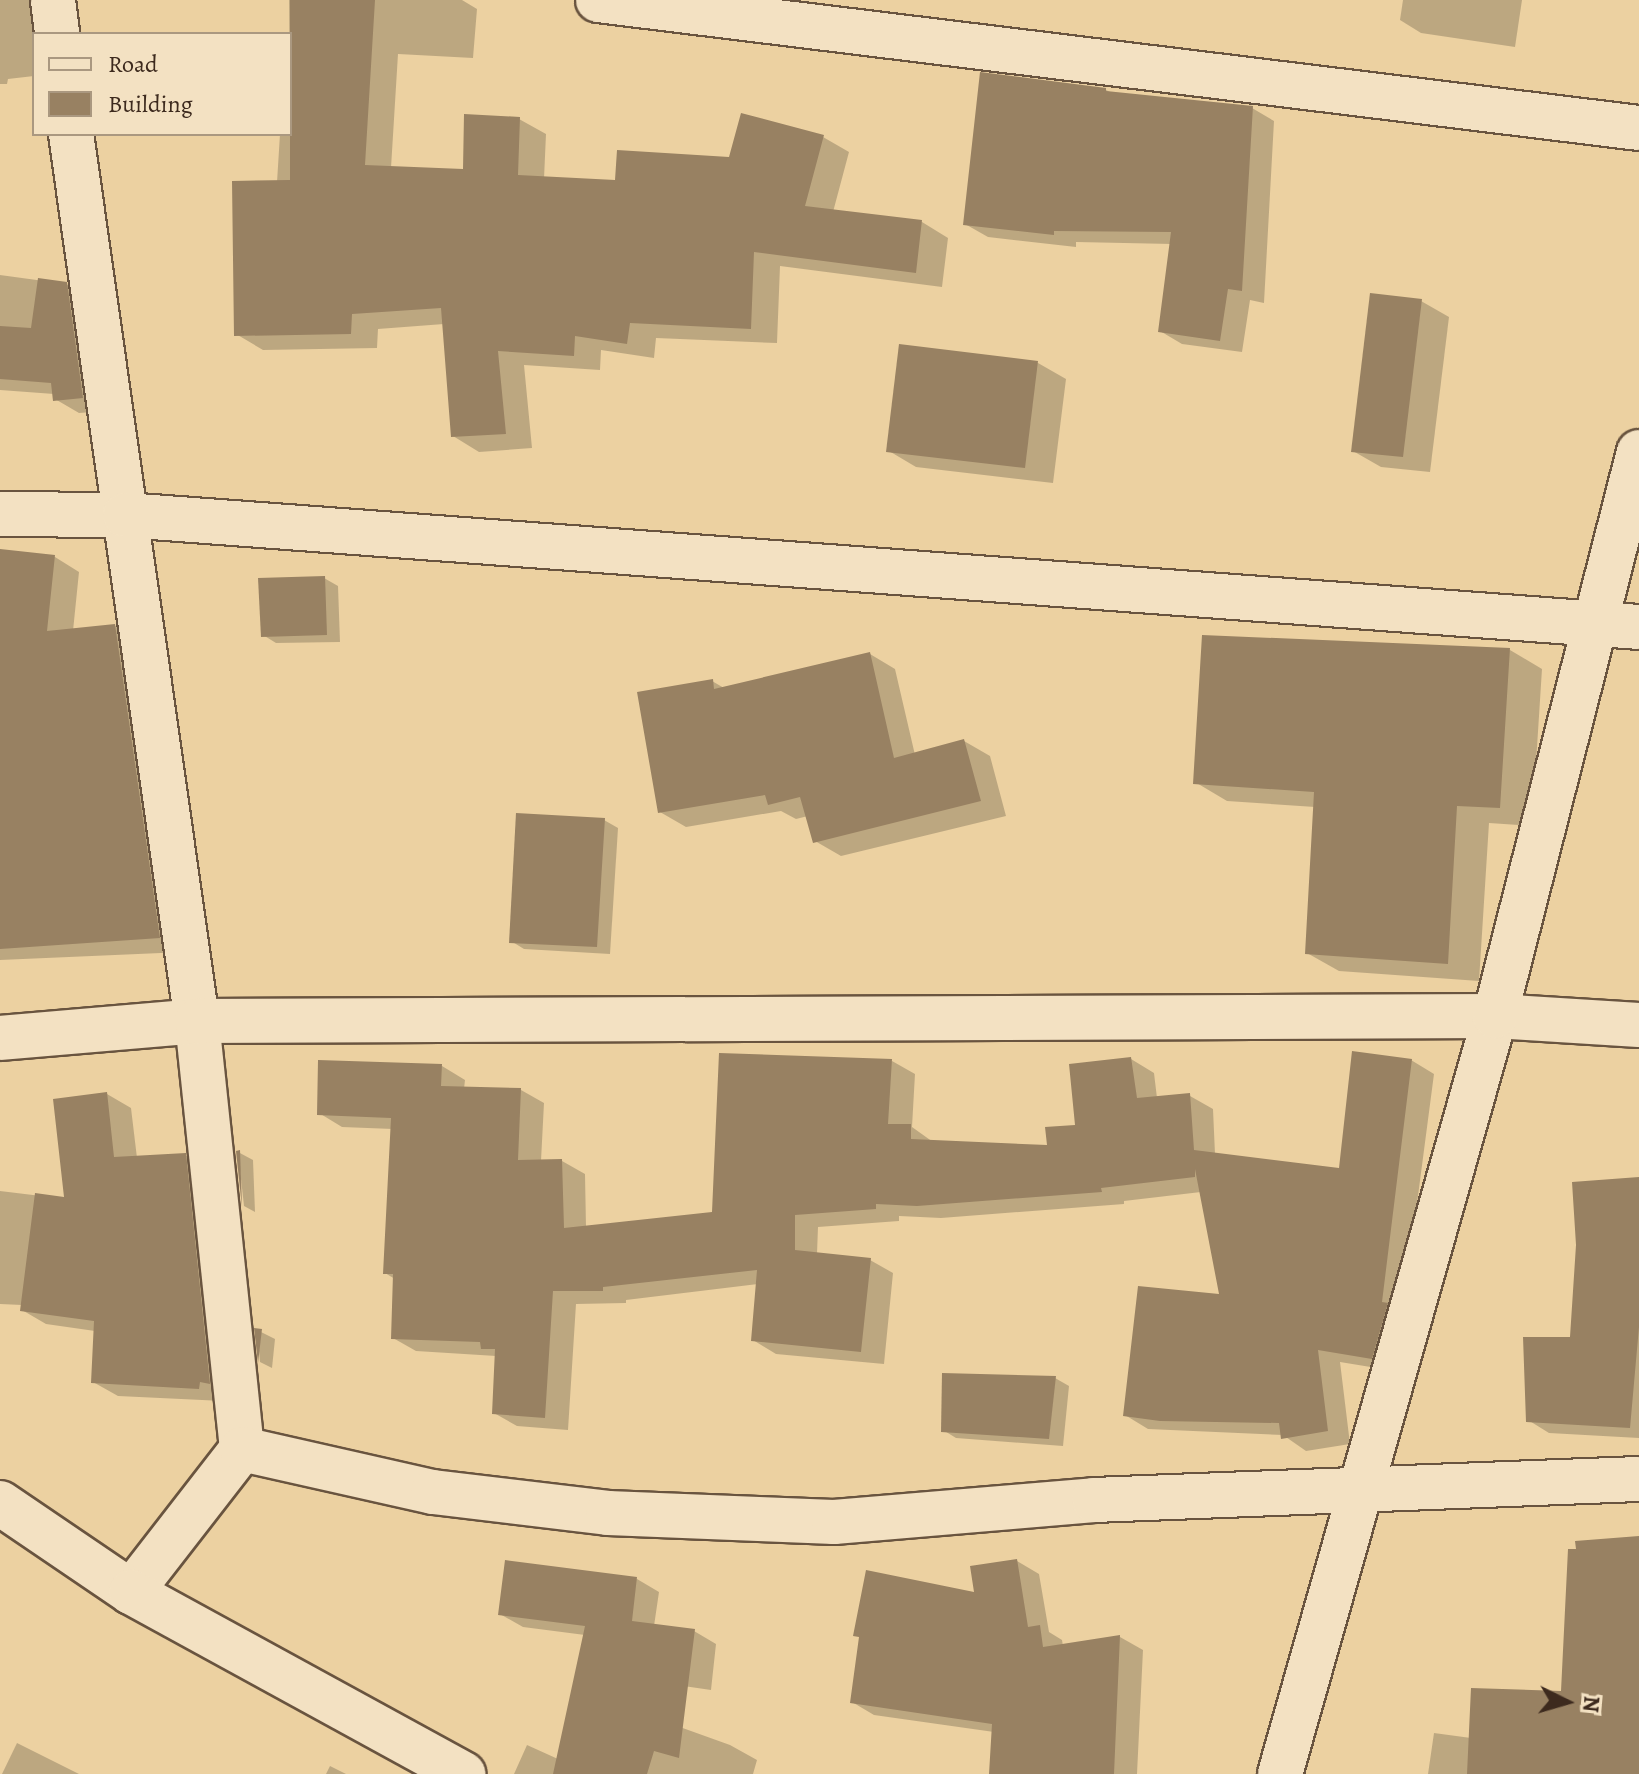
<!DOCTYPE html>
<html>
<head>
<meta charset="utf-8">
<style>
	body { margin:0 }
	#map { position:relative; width:1639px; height:1774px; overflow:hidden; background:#ecd1a1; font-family:Alegreya,serif }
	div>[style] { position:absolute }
	.shadow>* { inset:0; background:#0003 }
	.building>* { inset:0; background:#988162 }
	.roads { filter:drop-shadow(2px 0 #69543f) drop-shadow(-2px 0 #69543f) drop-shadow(0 2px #69543f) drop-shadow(0 -2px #69543f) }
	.street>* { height:44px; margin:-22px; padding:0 22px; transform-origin:22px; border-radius:22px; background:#f3e1c2 }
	span { translate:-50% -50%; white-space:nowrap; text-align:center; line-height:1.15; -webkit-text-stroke:7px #f3e1c2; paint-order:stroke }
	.legend { position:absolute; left:32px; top:32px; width:260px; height:104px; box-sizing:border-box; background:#f3e1c2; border:2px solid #aa9880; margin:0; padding:10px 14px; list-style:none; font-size:24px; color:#3d2a1e }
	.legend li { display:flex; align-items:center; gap:16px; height:40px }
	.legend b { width:40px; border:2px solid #aa9880 }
	.north { position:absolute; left:1527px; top:1662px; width:80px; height:80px; -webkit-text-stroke:6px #f3e1c2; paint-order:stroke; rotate:95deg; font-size:22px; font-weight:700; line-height:32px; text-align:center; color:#3d2a1e }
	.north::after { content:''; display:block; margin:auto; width:28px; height:36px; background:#3d2a1e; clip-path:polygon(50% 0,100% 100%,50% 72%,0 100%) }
</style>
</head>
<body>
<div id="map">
	<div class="shadow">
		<div style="clip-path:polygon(0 0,57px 0,55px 34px,34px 34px,34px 76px,8px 79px,7px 84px,0 84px)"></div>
		<div style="clip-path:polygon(289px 0,462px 0,477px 9px,473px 58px,398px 54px,391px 168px,465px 171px,519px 119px,546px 134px,544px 179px,617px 182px,823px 137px,849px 152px,833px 212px,922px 222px,948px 238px,942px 287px,780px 266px,777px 343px,656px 338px,654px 358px,601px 350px,600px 370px,524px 365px,532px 448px,479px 452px,453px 436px,444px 324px,378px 329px,377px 348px,263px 350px,236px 334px,277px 182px,280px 134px,290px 134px)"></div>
		<div style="clip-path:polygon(1403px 0,1522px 0,1515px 47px,1421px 33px,1400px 20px)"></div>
		<div style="clip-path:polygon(1106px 90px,1114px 94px,1252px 108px,1274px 121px,1264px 303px,1250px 300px,1242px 352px,1182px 344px,1160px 331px,1172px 244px,1076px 242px,1076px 247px,988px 237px,965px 224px)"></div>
		<div style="clip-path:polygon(0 275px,66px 284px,90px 298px,106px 411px,79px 413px,55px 399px,54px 394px,0 390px)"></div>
		<div style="clip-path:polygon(1421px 301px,1449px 317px,1430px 472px,1381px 467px,1353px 451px)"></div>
		<div style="clip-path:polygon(901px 346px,1038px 363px,1066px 379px,1053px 483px,916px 467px,889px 451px)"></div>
		<div style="clip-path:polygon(0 551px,55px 557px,79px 572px,73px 631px,115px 626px,140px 641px,184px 952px,0 960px)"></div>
		<div style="clip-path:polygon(324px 578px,338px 586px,340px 642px,276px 643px,263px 635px)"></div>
		<div style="clip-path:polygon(1510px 650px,1542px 669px,1532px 826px,1489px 823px,1479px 981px,1339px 971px,1307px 953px,1315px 807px,1227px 801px,1195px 782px)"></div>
		<div style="clip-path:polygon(870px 654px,895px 669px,915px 755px,964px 741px,990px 756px,1006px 816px,841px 856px,815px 841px,808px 816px,796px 819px,781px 811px,686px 827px,660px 812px,712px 681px,724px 688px)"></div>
		<div style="clip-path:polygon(604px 820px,618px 828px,610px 954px,524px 949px,511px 941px)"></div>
		<div style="clip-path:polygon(1131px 1059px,1154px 1073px,1157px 1098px,1190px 1096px,1213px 1109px,1215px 1154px,1341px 1170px,1411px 1060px,1434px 1074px,1395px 1371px,1340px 1362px,1350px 1444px,1306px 1451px,1283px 1435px,1148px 1429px,1125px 1415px,1221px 1297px,1201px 1192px,1124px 1201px,1124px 1204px,941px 1218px,899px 1216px,899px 1221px,818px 1227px,817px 1254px,870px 1260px,893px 1273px,884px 1364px,776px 1354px,753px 1340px,758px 1284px,626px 1300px,626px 1303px,576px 1304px,568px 1430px,517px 1426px,494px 1413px,496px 1356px,416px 1351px,393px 1338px,395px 1279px,385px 1273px,393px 1129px,342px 1127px,319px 1113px,442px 1066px,465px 1080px,464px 1089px,521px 1090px,544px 1103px,541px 1161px,562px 1161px,585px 1174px,586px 1227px,713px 1214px,892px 1061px,915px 1074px,912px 1127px,933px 1142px,1049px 1147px,1077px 1127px)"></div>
		<div style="clip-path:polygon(107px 1094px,131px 1108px,137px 1158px,185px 1155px,210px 1169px,223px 1401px,118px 1396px,93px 1382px,95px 1331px,46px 1324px,22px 1310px,22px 1305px,0 1304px,0 1191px,66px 1199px)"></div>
		<div style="clip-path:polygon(238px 1152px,253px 1160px,255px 1212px,244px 1206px)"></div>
		<div style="clip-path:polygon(1639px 1179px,1639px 1438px,1549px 1433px,1528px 1420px,1572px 1339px)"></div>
		<div style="clip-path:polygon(257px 1330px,275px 1339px,272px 1368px,260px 1362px)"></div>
		<div style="clip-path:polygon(1055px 1378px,1069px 1386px,1063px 1446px,956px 1438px,943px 1430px)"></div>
		<div style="clip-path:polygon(1639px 1538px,1639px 1774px,1428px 1774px,1434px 1733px,1471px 1738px,1563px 1693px)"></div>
		<div style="clip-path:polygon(1017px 1561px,1039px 1574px,1049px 1632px,1062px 1640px,1063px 1646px,1120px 1637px,1143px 1650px,1137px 1774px,991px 1774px,994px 1732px,874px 1715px,852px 1702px)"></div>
		<div style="clip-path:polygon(637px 1579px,659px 1592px,654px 1626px,694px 1631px,716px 1644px,711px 1690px,601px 1674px,585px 1635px,523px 1627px,500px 1614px)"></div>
		<div style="clip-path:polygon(574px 1689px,730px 1745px,757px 1760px,753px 1774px,514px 1774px,527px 1745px,558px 1759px)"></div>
		<div style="clip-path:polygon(17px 1743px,79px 1774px,2px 1774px)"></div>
		<div style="clip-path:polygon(330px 1766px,346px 1774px,326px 1774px)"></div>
	</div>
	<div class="building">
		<div style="clip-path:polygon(290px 0,375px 0,365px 165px,463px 169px,464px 114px,520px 117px,518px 175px,615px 180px,617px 150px,729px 157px,741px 113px,824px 135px,805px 206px,922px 220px,916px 273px,754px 252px,751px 329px,630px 323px,627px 344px,575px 336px,574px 356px,498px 351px,506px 434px,451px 437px,441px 308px,352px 314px,351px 334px,234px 336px,232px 181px,290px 180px)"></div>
		<div style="clip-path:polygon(980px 72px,1106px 88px,1106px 91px,1253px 106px,1242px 291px,1228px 289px,1220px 341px,1158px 332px,1171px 232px,1054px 231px,1054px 235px,963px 225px)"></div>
		<div style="clip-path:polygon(38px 278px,67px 282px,83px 398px,53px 401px,51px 383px,0 379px,0 326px,31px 328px)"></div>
		<div style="clip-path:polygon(1370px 293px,1422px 299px,1403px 457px,1351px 452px)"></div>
		<div style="clip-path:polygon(899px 344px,1038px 361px,1025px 468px,886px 452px)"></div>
		<div style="clip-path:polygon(0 549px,55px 555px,47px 631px,115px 624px,160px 938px,0 949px)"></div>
		<div style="clip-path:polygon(325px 576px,327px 635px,261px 637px,258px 578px)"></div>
		<div style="clip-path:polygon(1202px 635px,1510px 648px,1500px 808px,1457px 806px,1448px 964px,1305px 954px,1314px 792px,1193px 784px)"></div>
		<div style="clip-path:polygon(870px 652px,894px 758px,964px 739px,981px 801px,813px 843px,800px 797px,768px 805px,765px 795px,658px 813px,637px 692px,713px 679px,714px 689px)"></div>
		<div style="clip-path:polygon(516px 813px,605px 818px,597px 947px,509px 943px)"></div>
		<div style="clip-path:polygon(1352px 1051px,1412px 1059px,1382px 1302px,1388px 1303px,1372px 1359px,1318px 1350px,1328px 1431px,1281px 1439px,1279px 1423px,1160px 1421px,1123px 1416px,1138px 1286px,1219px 1294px,1195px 1169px,1195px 1177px,1101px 1188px,1102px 1192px,917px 1206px,876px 1204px,876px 1209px,795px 1215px,795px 1250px,871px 1258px,861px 1352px,751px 1341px,757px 1270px,603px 1287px,603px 1291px,553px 1291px,545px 1418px,492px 1414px,495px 1349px,481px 1349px,480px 1342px,391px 1339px,393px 1274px,383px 1274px,391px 1118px,317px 1115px,318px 1060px,442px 1064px,441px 1086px,521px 1088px,518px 1160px,562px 1159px,564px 1228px,712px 1212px,719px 1053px,892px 1059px,888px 1124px,911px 1124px,911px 1139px,1047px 1145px,1045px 1127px,1075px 1125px,1069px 1064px,1131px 1057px,1137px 1098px,1190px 1093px,1194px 1150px,1339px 1168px)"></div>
		<div style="clip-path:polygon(107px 1092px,114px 1157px,186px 1153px,210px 1384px,200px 1382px,199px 1389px,91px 1383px,94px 1321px,20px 1311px,35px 1193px,64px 1197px,53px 1099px)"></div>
		<div style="clip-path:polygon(240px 1150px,242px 1207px,236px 1151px)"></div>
		<div style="clip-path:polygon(1639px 1177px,1639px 1327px,1630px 1428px,1526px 1422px,1523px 1337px,1570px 1337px,1576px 1245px,1572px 1182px)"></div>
		<div style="clip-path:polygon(254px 1328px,262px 1329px,258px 1363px)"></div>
		<div style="clip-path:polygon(942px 1373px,1056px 1376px,1049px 1439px,941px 1432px)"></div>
		<div style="clip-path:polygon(1639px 1536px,1639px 1774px,1467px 1774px,1471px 1688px,1561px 1691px,1568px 1549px,1576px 1549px,1575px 1541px)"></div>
		<div style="clip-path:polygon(1017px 1559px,1028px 1627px,1040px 1625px,1043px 1647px,1120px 1635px,1114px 1774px,989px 1774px,992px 1724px,850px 1703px,859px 1637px,853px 1636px,866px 1570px,974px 1592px,970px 1566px)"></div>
		<div style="clip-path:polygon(505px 1560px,637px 1577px,632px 1621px,695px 1629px,679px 1758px,654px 1751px,647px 1774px,553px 1774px,585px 1626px,498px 1615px)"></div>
	</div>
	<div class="roads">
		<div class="street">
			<div style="left:53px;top:0;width:34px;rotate:83deg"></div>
			<div style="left:598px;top:0;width:1049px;rotate:7.01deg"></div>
			<div style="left:71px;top:134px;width:896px;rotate:81.92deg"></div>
			<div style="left:197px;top:1021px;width:430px;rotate:84deg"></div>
			<div style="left:242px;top:1449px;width:181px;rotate:127.8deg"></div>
			<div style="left:0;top:514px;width:125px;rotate:0.5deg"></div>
			<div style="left:125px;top:515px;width:1518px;rotate:4.23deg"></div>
			<div style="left:0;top:1038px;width:198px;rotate:-4.9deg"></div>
			<div style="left:197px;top:1021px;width:1298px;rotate:-0.22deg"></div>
			<div style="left:1495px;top:1016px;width:144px;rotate:3.6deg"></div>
			<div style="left:242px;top:1449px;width:196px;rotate:12.7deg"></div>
			<div style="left:433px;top:1492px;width:176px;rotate:6.8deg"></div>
			<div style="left:608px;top:1513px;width:226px;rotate:2.3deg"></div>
			<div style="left:834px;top:1522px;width:261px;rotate:-4.8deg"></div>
			<div style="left:1094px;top:1500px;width:545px;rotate:-2.21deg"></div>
			<div style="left:0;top:1503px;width:158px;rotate:34.2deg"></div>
			<div style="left:131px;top:1592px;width:379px;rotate:28.7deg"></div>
			<div style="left:1280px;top:1774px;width:788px;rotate:-74.16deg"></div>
			<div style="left:1495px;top:1016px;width:582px;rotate:-75.68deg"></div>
		</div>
	</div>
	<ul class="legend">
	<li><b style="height:10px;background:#f3e1c2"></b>Road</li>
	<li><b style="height:22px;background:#988162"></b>Building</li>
	</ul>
	<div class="north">N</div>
</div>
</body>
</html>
